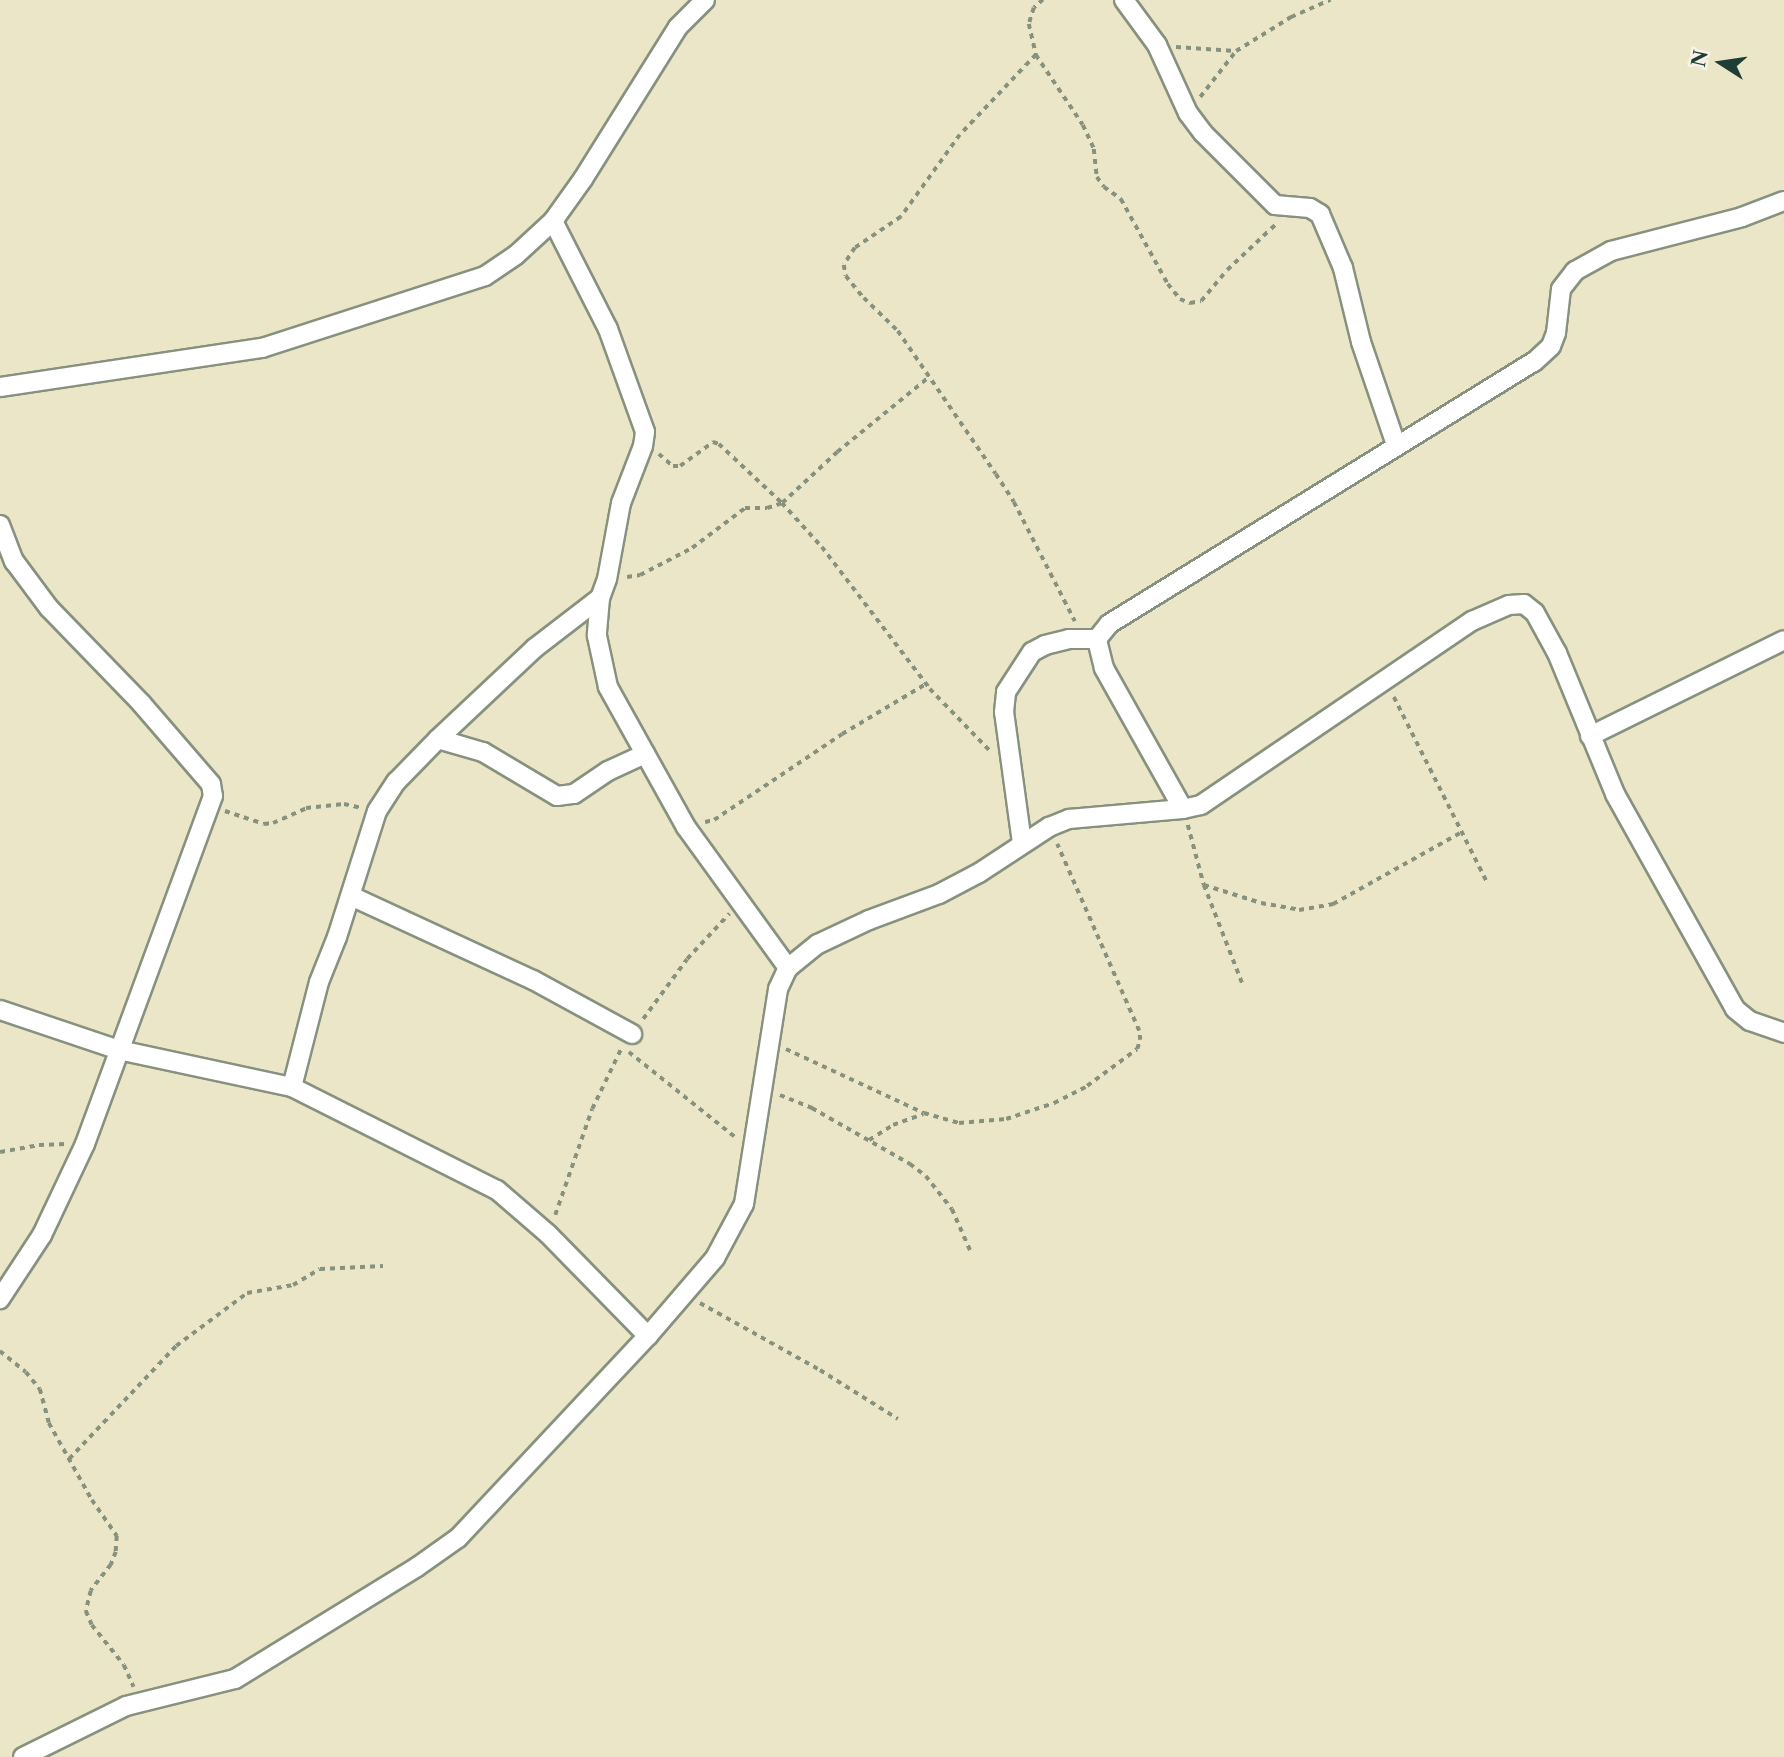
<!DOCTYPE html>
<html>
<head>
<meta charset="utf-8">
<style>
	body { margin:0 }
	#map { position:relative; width:1784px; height:1757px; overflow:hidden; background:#ece6c9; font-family:"Libre Caslon Text",serif }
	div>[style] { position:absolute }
	.path>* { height:3.5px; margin-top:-1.75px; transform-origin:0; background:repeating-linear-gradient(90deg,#86927e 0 5px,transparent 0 10px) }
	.roads { filter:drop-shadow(2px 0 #86927e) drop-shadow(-2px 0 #86927e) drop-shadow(0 2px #86927e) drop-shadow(0 -2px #86927e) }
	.minor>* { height:18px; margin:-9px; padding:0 9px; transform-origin:9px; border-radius:9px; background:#fff }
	span { translate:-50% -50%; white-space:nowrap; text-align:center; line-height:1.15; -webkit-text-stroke:6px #f7f3e8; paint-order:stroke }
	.north { position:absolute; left:1686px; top:28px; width:70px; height:70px; -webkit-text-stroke:5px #f7f3e8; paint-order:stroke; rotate:282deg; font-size:19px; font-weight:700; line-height:28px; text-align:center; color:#1f3d34 }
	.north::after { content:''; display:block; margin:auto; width:24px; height:32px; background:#1f3d34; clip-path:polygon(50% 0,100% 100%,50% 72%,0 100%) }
</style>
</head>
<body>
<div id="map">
	<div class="path">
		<div style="left:1043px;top:0;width:12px;rotate:138deg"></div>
		<div style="left:1034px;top:8px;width:17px;rotate:107deg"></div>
		<div style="left:1029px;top:24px;width:32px;rotate:77deg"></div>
		<div style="left:1036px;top:55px;width:84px;rotate:56.1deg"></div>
		<div style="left:1083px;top:125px;width:26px;rotate:65deg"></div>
		<div style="left:1094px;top:149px;width:28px;rotate:84deg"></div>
		<div style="left:1097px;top:177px;width:12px;rotate:55deg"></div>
		<div style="left:1104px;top:187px;width:21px;rotate:35deg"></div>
		<div style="left:1121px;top:199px;width:97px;rotate:61.1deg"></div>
		<div style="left:1168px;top:284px;width:19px;rotate:51deg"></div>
		<div style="left:1180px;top:299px;width:11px;rotate:22deg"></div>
		<div style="left:1190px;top:303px;width:11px;rotate:-10deg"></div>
		<div style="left:1201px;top:301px;width:40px;rotate:-50deg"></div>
		<div style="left:1227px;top:270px;width:69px;rotate:-43.2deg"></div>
		<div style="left:1176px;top:47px;width:59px;rotate:3.9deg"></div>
		<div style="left:1036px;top:55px;width:110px;rotate:133.5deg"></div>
		<div style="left:960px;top:135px;width:101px;rotate:125.7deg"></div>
		<div style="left:901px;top:217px;width:55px;rotate:146deg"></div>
		<div style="left:855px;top:248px;width:20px;rotate:123deg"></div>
		<div style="left:844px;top:265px;width:11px;rotate:80deg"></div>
		<div style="left:846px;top:276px;width:28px;rotate:51deg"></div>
		<div style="left:864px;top:298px;width:47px;rotate:44.1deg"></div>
		<div style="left:898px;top:331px;width:173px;rotate:55.6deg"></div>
		<div style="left:996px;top:474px;width:33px;rotate:57deg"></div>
		<div style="left:1014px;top:502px;width:134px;rotate:62.9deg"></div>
		<div style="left:1200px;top:97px;width:58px;rotate:-52deg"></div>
		<div style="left:1236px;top:51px;width:65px;rotate:-31.7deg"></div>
		<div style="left:1291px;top:17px;width:43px;rotate:-23.6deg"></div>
		<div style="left:659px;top:454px;width:18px;rotate:41deg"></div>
		<div style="left:673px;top:466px;width:7px"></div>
		<div style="left:680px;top:466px;width:41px;rotate:-36deg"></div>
		<div style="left:713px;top:442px;width:6px;rotate:18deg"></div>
		<div style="left:719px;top:444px;width:86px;rotate:43.1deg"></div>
		<div style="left:782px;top:503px;width:59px;rotate:47.7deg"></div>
		<div style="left:822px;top:547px;width:178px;rotate:52.7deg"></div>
		<div style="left:930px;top:689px;width:86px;rotate:45.9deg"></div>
		<div style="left:627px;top:577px;width:13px;rotate:-9deg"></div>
		<div style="left:640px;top:575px;width:59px;rotate:-27.4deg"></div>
		<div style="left:692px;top:548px;width:66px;rotate:-37deg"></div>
		<div style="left:745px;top:508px;width:22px"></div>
		<div style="left:767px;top:508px;width:16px;rotate:-18deg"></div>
		<div style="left:782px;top:503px;width:75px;rotate:-42.8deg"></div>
		<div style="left:837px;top:452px;width:119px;rotate:-39.2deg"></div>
		<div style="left:1394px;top:697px;width:207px;rotate:63.3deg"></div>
		<div style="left:225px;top:811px;width:41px;rotate:18.4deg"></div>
		<div style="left:264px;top:824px;width:9px;rotate:-6deg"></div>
		<div style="left:273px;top:823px;width:36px;rotate:-24deg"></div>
		<div style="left:306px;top:808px;width:38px;rotate:-6deg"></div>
		<div style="left:344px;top:804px;width:17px;rotate:13deg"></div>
		<div style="left:705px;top:822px;width:9px;rotate:-13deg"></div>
		<div style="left:714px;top:820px;width:154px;rotate:-33.9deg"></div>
		<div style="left:842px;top:734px;width:98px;rotate:-30.8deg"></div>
		<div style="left:1188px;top:825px;width:62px;rotate:75.1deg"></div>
		<div style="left:1204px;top:885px;width:107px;rotate:68.7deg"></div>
		<div style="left:1204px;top:885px;width:60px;rotate:17.5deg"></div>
		<div style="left:1261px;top:903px;width:39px;rotate:10deg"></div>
		<div style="left:1299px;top:910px;width:35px;rotate:-10deg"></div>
		<div style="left:1333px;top:904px;width:148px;rotate:-29.2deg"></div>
		<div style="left:643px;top:1019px;width:74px;rotate:-53.7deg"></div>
		<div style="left:687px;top:959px;width:62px;rotate:-47deg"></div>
		<div style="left:786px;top:1049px;width:152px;rotate:24.9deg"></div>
		<div style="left:924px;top:1113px;width:36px;rotate:16deg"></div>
		<div style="left:959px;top:1123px;width:47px;rotate:-4.9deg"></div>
		<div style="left:1006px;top:1119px;width:51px;rotate:-18.4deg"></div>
		<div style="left:1054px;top:1103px;width:37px;rotate:-27deg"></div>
		<div style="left:1087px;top:1086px;width:62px;rotate:-36.5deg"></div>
		<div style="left:1137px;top:1049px;width:9px;rotate:-72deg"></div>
		<div style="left:1140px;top:1040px;width:9px;rotate:-96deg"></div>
		<div style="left:1139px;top:1031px;width:204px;rotate:-113.7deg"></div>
		<div style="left:629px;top:1052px;width:136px;rotate:38.7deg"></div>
		<div style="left:780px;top:1095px;width:35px;rotate:22deg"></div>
		<div style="left:812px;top:1108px;width:113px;rotate:29.7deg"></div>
		<div style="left:910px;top:1164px;width:20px;rotate:37deg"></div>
		<div style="left:926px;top:1176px;width:42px;rotate:51.8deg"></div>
		<div style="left:952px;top:1209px;width:47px;rotate:66.2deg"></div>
		<div style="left:869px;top:1140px;width:28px;rotate:-32deg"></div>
		<div style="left:893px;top:1125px;width:32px;rotate:-20deg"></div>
		<div style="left:0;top:1152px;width:40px;rotate:-10deg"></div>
		<div style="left:39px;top:1145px;width:27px;rotate:-2deg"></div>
		<div style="left:555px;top:1215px;width:112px;rotate:-70.8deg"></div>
		<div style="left:592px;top:1109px;width:69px;rotate:-64.2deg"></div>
		<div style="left:700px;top:1303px;width:137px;rotate:29.2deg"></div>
		<div style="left:820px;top:1370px;width:92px;rotate:32.1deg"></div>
		<div style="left:0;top:1351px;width:33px;rotate:39deg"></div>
		<div style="left:26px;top:1372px;width:22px;rotate:51deg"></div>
		<div style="left:40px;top:1389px;width:35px;rotate:75deg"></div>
		<div style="left:49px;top:1423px;width:88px;rotate:60.8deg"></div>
		<div style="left:92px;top:1500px;width:44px;rotate:55.2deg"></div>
		<div style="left:117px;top:1536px;width:16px;rotate:94deg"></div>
		<div style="left:116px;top:1552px;width:14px;rotate:111deg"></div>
		<div style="left:111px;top:1565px;width:33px;rotate:128deg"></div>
		<div style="left:91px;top:1591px;width:21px;rotate:104deg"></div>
		<div style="left:86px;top:1611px;width:15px;rotate:67deg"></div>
		<div style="left:92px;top:1625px;width:51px;rotate:51.3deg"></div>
		<div style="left:124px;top:1665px;width:24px;rotate:66deg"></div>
		<div style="left:69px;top:1459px;width:156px;rotate:-46.6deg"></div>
		<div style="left:176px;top:1346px;width:89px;rotate:-36.7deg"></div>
		<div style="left:247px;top:1293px;width:47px;rotate:-9.9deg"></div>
		<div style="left:293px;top:1285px;width:31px;rotate:-31deg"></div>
		<div style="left:320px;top:1269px;width:63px;rotate:-2.7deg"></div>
	</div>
	<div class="roads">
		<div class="minor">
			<div style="left:1124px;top:0;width:56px;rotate:53.7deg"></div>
			<div style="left:1157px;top:45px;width:75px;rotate:65.5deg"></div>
			<div style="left:1188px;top:113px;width:25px;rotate:53deg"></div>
			<div style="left:1203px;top:133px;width:102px;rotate:45deg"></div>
			<div style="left:1275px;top:205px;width:35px;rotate:5deg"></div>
			<div style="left:1310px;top:208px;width:12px;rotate:31deg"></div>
			<div style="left:1320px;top:214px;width:59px;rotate:66.9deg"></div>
			<div style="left:1343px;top:268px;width:76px;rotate:76.3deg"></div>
			<div style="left:1361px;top:342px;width:109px;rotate:71.2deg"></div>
			<div style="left:553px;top:221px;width:121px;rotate:63deg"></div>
			<div style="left:608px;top:329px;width:109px;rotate:70.2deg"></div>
			<div style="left:645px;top:432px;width:14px;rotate:98deg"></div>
			<div style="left:643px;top:446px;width:61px;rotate:111.1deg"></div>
			<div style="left:621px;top:503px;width:77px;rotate:100.4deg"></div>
			<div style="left:607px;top:579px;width:20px;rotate:110deg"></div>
			<div style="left:600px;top:598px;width:38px;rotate:95deg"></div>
			<div style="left:597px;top:636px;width:52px;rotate:77.8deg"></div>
			<div style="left:608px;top:687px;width:160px;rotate:60.9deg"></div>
			<div style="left:686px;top:827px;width:174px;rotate:54.1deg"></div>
			<div style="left:0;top:387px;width:265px;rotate:-8.5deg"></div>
			<div style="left:262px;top:348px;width:234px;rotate:-17.9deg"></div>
			<div style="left:485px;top:276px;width:37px;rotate:-34deg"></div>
			<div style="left:516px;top:255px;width:50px;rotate:-42.6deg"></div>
			<div style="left:553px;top:221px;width:52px;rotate:-54.5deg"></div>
			<div style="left:583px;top:179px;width:179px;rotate:-58deg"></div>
			<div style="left:678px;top:27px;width:38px;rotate:-45deg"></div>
			<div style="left:0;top:525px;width:39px;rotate:69deg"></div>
			<div style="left:14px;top:561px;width:59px;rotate:53.3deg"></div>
			<div style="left:49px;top:608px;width:132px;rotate:45.9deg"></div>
			<div style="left:141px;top:703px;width:107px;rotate:49.2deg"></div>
			<div style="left:211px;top:784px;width:12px;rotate:81deg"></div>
			<div style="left:213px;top:796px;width:371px;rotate:110.2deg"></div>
			<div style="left:85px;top:1144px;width:101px;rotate:115.3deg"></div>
			<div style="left:42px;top:1235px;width:77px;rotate:123.3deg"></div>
			<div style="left:1590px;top:736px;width:216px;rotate:-26.3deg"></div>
			<div style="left:438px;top:739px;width:47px;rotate:16.1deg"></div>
			<div style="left:483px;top:752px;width:86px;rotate:30.7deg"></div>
			<div style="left:557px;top:796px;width:17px;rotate:-7deg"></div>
			<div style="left:574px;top:794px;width:41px;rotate:-34.1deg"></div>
			<div style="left:608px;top:771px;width:41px;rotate:-24.7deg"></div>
			<div style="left:1183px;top:809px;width:162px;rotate:-119.3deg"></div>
			<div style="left:1104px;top:668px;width:30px;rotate:-104deg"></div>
			<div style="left:1097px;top:639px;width:19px;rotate:-51deg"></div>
			<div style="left:1109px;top:624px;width:499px;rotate:-31.7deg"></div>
			<div style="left:1534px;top:362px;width:23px;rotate:-43deg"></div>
			<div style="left:1551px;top:346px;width:14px;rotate:-69deg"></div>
			<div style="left:1556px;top:333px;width:44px;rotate:-83.5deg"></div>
			<div style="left:1561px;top:289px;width:23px;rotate:-52deg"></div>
			<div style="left:1575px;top:271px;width:41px;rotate:-29.1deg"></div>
			<div style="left:1611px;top:251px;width:135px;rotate:-14.5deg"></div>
			<div style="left:1742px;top:217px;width:45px;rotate:-20.9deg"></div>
			<div style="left:1022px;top:843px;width:132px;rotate:-97.8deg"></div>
			<div style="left:1004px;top:712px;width:20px;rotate:-84deg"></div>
			<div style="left:1006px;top:692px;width:48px;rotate:-57deg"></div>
			<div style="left:1032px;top:652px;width:15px;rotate:-28deg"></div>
			<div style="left:1045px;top:645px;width:25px;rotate:-14deg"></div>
			<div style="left:1069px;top:639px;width:28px"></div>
			<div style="left:351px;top:896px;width:200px;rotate:24.8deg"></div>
			<div style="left:533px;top:980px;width:113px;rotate:28.6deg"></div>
			<div style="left:0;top:1010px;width:126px;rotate:18.6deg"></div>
			<div style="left:119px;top:1050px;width:177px;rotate:12.1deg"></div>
			<div style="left:292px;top:1087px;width:229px;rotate:26.7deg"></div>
			<div style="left:497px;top:1190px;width:67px;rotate:40.8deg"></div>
			<div style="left:548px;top:1234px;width:143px;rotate:45.6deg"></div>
			<div style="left:292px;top:1087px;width:108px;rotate:-75.6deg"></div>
			<div style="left:319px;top:982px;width:48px;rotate:-68.2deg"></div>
			<div style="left:337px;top:937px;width:132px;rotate:-72.4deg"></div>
			<div style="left:377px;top:811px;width:35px;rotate:-57deg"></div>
			<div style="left:396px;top:782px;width:60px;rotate:-45.7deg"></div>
			<div style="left:438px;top:739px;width:133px;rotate:-43.2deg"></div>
			<div style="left:535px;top:648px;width:82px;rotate:-37.6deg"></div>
			<div style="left:23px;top:1757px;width:115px;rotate:-26.3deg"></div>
			<div style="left:126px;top:1706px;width:112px;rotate:-13.9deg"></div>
			<div style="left:235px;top:1679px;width:214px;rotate:-31.6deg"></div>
			<div style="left:417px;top:1567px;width:50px;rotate:-35.3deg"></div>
			<div style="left:458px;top:1538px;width:277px;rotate:-46.8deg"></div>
			<div style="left:648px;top:1336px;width:103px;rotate:-49.3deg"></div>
			<div style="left:715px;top:1258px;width:61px;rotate:-61.8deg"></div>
			<div style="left:744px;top:1204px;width:218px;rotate:-81deg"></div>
			<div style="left:778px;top:989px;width:23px;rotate:-65deg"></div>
			<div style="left:788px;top:968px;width:38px;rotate:-39deg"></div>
			<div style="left:818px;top:944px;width:56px;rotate:-25.2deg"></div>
			<div style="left:869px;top:920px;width:75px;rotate:-20.4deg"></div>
			<div style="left:939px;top:894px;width:45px;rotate:-27.7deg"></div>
			<div style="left:979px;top:873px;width:84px;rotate:-33.3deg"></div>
			<div style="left:1049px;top:827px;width:22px;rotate:-22deg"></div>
			<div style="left:1069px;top:819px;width:114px;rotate:-5deg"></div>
			<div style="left:1183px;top:809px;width:18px;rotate:-13deg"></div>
			<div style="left:1201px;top:805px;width:328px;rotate:-34.2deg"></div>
			<div style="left:1472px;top:621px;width:40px;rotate:-23.4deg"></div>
			<div style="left:1509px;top:605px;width:15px;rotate:-4deg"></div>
			<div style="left:1524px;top:604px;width:14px;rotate:39deg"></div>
			<div style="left:1535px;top:613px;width:46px;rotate:61.2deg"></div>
			<div style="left:1557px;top:653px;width:152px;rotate:67.6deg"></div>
			<div style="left:1615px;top:794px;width:246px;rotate:60.8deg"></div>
			<div style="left:1735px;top:1009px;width:19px;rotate:39deg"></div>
			<div style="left:1750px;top:1021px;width:36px;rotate:19deg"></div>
		</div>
	</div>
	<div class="north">N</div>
</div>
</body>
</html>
